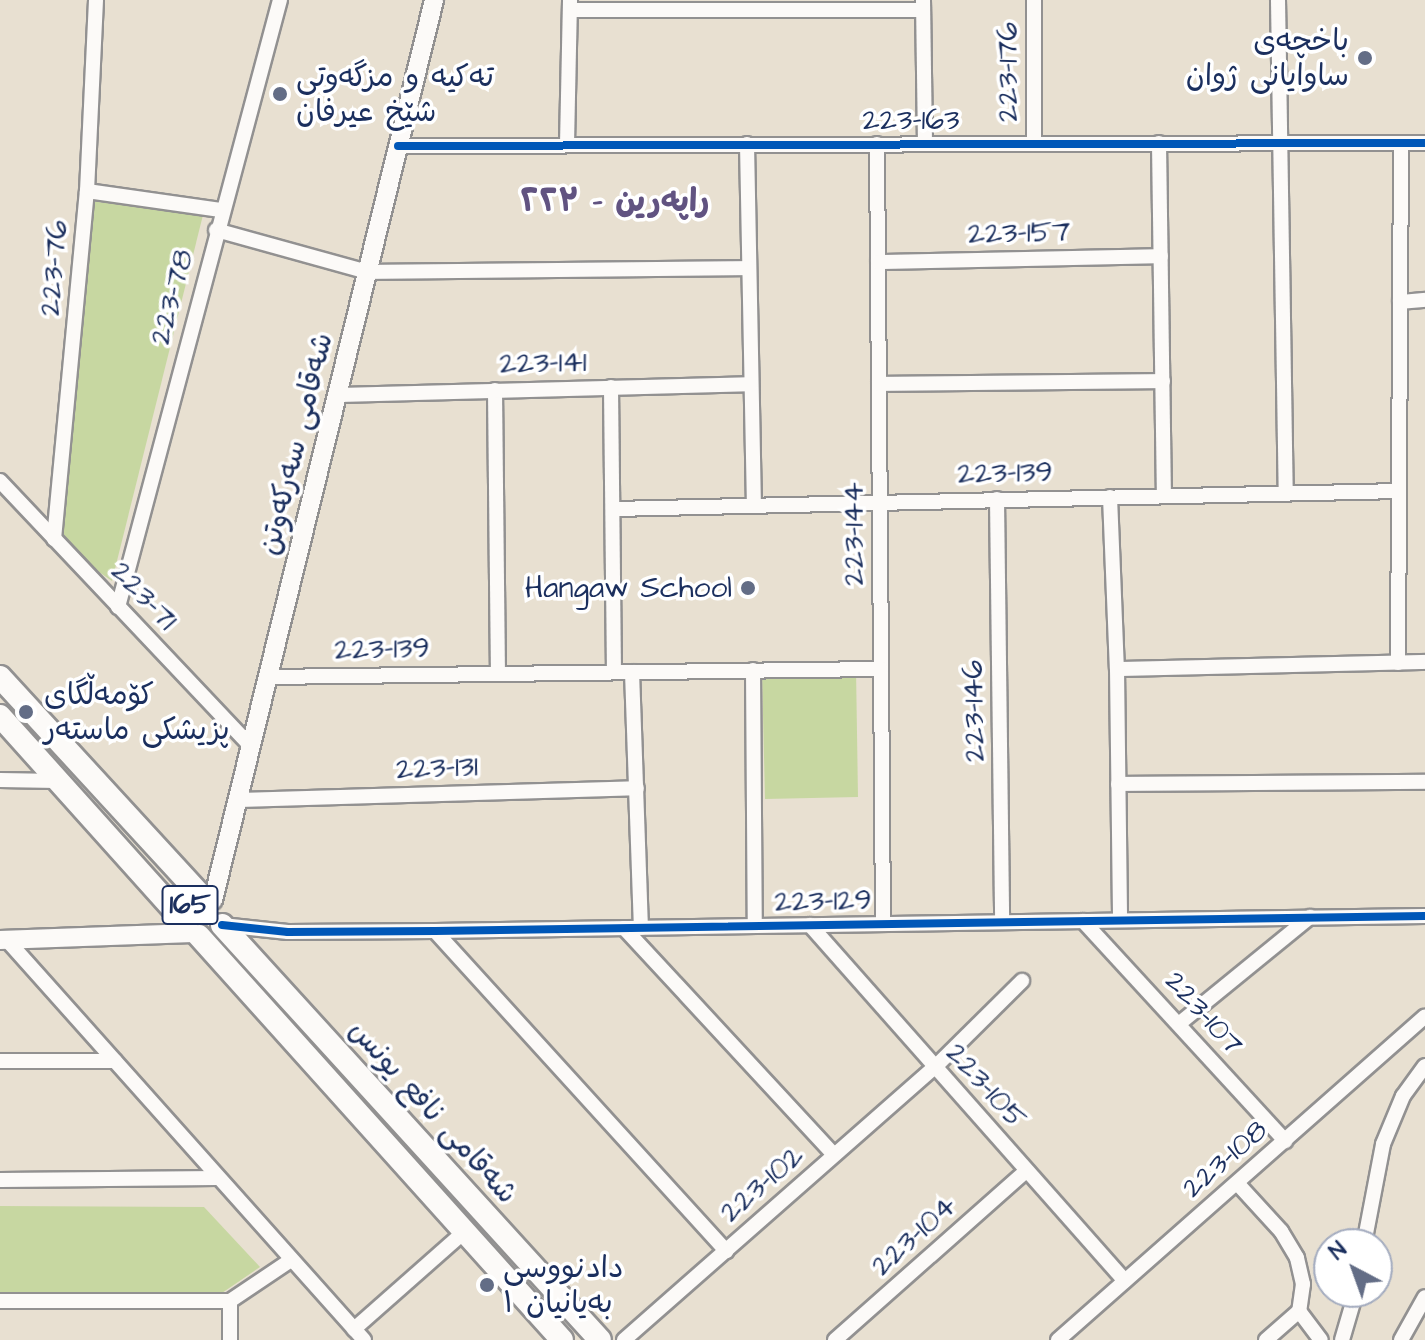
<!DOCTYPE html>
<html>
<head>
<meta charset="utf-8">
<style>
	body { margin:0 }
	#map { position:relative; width:1425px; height:1340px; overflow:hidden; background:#e8e0d1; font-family:"Architects Daughter","Playpen Sans Arabic",sans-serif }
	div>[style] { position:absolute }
	.green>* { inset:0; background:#c7d7a1 }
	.roads { filter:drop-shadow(2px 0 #929191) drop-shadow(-2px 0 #929191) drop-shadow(0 2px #929191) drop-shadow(0 -2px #929191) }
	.minor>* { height:14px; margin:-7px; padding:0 7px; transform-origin:7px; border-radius:7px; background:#fcfaf8 }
	.tertiary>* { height:18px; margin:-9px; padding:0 9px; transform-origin:9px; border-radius:9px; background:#fcfaf8 }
	.primary>* { height:22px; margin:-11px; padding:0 11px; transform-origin:11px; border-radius:11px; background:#fcfaf8 }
	.cycleway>* { height:8px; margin:-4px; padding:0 4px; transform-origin:4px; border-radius:4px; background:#0057b8 }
	.dots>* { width:22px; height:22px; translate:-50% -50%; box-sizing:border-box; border:4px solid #fff; border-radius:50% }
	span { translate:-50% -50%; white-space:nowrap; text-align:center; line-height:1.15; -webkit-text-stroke:7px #fff; paint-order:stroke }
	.shield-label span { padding:2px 6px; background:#fff; border:2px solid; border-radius:6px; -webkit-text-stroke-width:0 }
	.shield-label { font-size:28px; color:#1b2f5e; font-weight:700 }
	.poi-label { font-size:30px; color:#1b2f5e }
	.right { translate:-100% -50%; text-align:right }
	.left { translate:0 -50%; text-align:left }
	.street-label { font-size:30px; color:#1b2f5e }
	.neighbourhood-label { font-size:32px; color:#615381; font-weight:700 }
	.north { position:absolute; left:1313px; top:1228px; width:80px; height:80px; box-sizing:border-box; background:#fff; border:2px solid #a4acbf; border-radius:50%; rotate:319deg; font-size:22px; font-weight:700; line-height:32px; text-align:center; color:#1b2f5e }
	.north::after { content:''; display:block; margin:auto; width:28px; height:36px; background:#636d86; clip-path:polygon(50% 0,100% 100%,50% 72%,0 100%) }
</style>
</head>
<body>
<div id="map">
	<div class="green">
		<div style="clip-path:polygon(90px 201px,203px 215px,112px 581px,57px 543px)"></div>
		<div style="clip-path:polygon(856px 668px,858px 797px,765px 799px,762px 671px)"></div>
		<div style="clip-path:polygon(0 1206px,204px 1207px,260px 1267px,219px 1295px,0 1297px)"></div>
	</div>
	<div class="roads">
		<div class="minor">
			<div style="left:923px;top:0;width:144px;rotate:89.2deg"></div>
			<div style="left:1278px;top:0;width:493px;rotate:89.1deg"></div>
			<div style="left:570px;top:10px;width:353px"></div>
			<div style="left:1034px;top:143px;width:143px;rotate:-90deg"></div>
			<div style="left:1159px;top:143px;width:353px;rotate:89.2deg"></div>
			<div style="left:567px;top:144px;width:144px;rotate:-88.8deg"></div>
			<div style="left:747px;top:144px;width:360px;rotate:88.9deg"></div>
			<div style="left:877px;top:144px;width:780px;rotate:89.56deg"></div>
			<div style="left:398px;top:146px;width:1027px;rotate:-0.17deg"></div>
			<div style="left:87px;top:191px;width:135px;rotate:8.1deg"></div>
			<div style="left:216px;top:230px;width:157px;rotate:15.5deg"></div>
			<div style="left:367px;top:272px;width:382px;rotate:-0.6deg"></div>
			<div style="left:878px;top:262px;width:283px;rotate:-1.2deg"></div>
			<div style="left:1400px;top:302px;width:25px;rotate:-5deg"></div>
			<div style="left:879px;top:384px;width:284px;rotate:-0.6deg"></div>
			<div style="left:611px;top:387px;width:285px;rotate:89.4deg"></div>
			<div style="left:495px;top:390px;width:284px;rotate:89.4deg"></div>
			<div style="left:337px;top:395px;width:414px;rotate:-1.5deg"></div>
			<div style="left:0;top:481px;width:365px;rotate:46.6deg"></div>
			<div style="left:1110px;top:497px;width:172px;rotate:87.7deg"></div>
			<div style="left:1117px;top:669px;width:251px;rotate:89.3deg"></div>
			<div style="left:997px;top:499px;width:423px;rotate:89.3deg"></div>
			<div style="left:613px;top:509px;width:786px;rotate:-1.31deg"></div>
			<div style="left:54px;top:539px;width:350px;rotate:-84.6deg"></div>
			<div style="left:87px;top:191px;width:191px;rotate:-87.3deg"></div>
			<div style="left:118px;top:607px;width:628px;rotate:-75.06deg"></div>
			<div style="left:1398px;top:663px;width:520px;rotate:-89.67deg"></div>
			<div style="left:1117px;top:669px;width:308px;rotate:-1.3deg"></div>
			<div style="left:753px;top:670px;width:256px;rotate:89.6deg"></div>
			<div style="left:632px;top:672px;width:256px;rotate:88deg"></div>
			<div style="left:268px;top:677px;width:613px;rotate:-0.75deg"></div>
			<div style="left:0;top:780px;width:57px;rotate:1deg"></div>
			<div style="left:1118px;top:784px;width:307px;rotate:-0.4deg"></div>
			<div style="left:238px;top:800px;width:399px;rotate:-1.7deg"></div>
			<div style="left:1083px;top:921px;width:299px;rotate:47.4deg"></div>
			<div style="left:222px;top:925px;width:66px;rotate:6.1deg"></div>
			<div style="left:288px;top:932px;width:147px;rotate:-0.4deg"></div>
			<div style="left:435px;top:931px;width:990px;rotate:-0.87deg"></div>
			<div style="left:810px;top:925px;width:475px;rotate:48.5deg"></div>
			<div style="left:624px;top:928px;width:309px;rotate:47.2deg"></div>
			<div style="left:435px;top:931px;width:433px;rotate:47.7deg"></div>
			<div style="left:7px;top:940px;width:536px;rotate:48.25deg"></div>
			<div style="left:1180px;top:1023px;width:168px;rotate:-39.2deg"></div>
			<div style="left:0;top:1061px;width:115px"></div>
			<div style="left:0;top:1180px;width:217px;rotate:-0.5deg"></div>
			<div style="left:1237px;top:1183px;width:65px;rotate:47.5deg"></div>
			<div style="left:1281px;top:1231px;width:31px;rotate:59deg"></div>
			<div style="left:1297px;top:1258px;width:27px;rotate:77deg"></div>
			<div style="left:1303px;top:1284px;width:27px;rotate:98deg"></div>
			<div style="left:1299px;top:1311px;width:36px;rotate:53deg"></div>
			<div style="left:1364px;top:1244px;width:102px;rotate:-79.2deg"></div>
			<div style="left:1383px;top:1144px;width:52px;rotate:-67.4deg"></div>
			<div style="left:1403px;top:1096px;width:37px;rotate:-54deg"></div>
			<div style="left:0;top:1301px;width:230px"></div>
			<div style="left:230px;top:1301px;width:73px;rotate:-33.9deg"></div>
			<div style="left:354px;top:1329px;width:148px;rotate:-41.4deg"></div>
			<div style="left:230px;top:1340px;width:39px;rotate:-90deg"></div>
			<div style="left:624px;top:1340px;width:412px;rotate:-41.3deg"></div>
			<div style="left:934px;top:1068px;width:124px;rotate:-44.7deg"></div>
			<div style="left:835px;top:1340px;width:256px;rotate:-41.5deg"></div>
			<div style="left:1058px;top:1340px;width:489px;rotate:-41.4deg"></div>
			<div style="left:1266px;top:1340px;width:44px;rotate:-41.3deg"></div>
			<div style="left:1342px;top:1340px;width:50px;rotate:-73.7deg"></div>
			<div style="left:1401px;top:1340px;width:49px;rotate:-60.8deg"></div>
		</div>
		<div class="tertiary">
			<div style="left:213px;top:900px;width:927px;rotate:-76.2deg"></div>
			<div style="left:0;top:940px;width:193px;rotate:-2.1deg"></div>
		</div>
		<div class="primary">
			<div style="left:0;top:677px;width:300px;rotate:47.4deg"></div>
			<div style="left:0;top:716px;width:278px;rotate:48.1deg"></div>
			<div style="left:222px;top:925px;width:561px;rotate:47.67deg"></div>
			<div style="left:199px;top:936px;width:543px;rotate:48.06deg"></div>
		</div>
	</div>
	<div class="cycleway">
		<div style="left:398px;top:146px;width:1027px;rotate:-0.17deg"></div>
		<div style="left:222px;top:925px;width:66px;rotate:6.1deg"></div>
		<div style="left:288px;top:932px;width:147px;rotate:-0.4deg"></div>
		<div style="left:435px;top:931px;width:990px;rotate:-0.87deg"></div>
	</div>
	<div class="dots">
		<div style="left:1365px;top:58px;background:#636d86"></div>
		<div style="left:280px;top:94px;background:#636d86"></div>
		<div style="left:748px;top:588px;background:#636d86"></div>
		<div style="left:26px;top:712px;background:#636d86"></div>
		<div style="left:487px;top:1285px;background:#636d86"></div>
	</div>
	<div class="shield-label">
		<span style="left:190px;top:905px">165</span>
	</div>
	<div class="poi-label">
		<span class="right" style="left:1349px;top:58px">باخچەی<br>ساوایانی ژوان</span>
		<span class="left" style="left:296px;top:94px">تەکیە و مزگەوتی<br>شێخ عیرفان</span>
		<span class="right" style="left:732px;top:588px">Hangaw School</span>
		<span class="left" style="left:44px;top:712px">کۆمەڵگای<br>پزیشکی ماستەر</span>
		<span class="left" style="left:503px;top:1285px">دادنووسی<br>بەیانیان ١</span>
	</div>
	<div class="street-label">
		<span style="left:1008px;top:72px;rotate:-90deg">223-176</span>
		<span style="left:911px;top:120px">223-163</span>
		<span style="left:1019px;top:233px;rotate:-1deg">223-157</span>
		<span style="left:54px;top:268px;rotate:-85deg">223-76</span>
		<span style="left:172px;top:297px;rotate:-75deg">223-78</span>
		<span style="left:543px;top:363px;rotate:-1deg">223-141</span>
		<span style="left:296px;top:444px;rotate:-76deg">شەقامی سەرکەوتن</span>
		<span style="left:1005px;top:473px;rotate:-1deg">223-139</span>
		<span style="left:854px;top:534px;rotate:-90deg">223-144</span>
		<span style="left:144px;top:596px;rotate:47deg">223-71</span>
		<span style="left:382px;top:649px;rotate:-1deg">223-139</span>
		<span style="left:974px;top:711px;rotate:-91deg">223-146</span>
		<span style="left:437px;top:768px;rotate:-2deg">223-131</span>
		<span style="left:823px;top:901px;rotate:-1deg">223-129</span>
		<span style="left:1204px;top:1013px;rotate:48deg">223-107</span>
		<span style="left:986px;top:1086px;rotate:48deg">223-105</span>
		<span style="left:433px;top:1112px;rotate:48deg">شەقامی نافع یونس</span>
		<span style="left:1225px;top:1159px;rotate:-41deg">223-108</span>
		<span style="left:762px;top:1184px;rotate:-41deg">223-102</span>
		<span style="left:914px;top:1236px;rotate:-42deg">223-104</span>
	</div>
	<div class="neighbourhood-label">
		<span style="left:615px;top:202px">راپەرین - ٢٢٣</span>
	</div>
	<div class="north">N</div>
</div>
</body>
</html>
